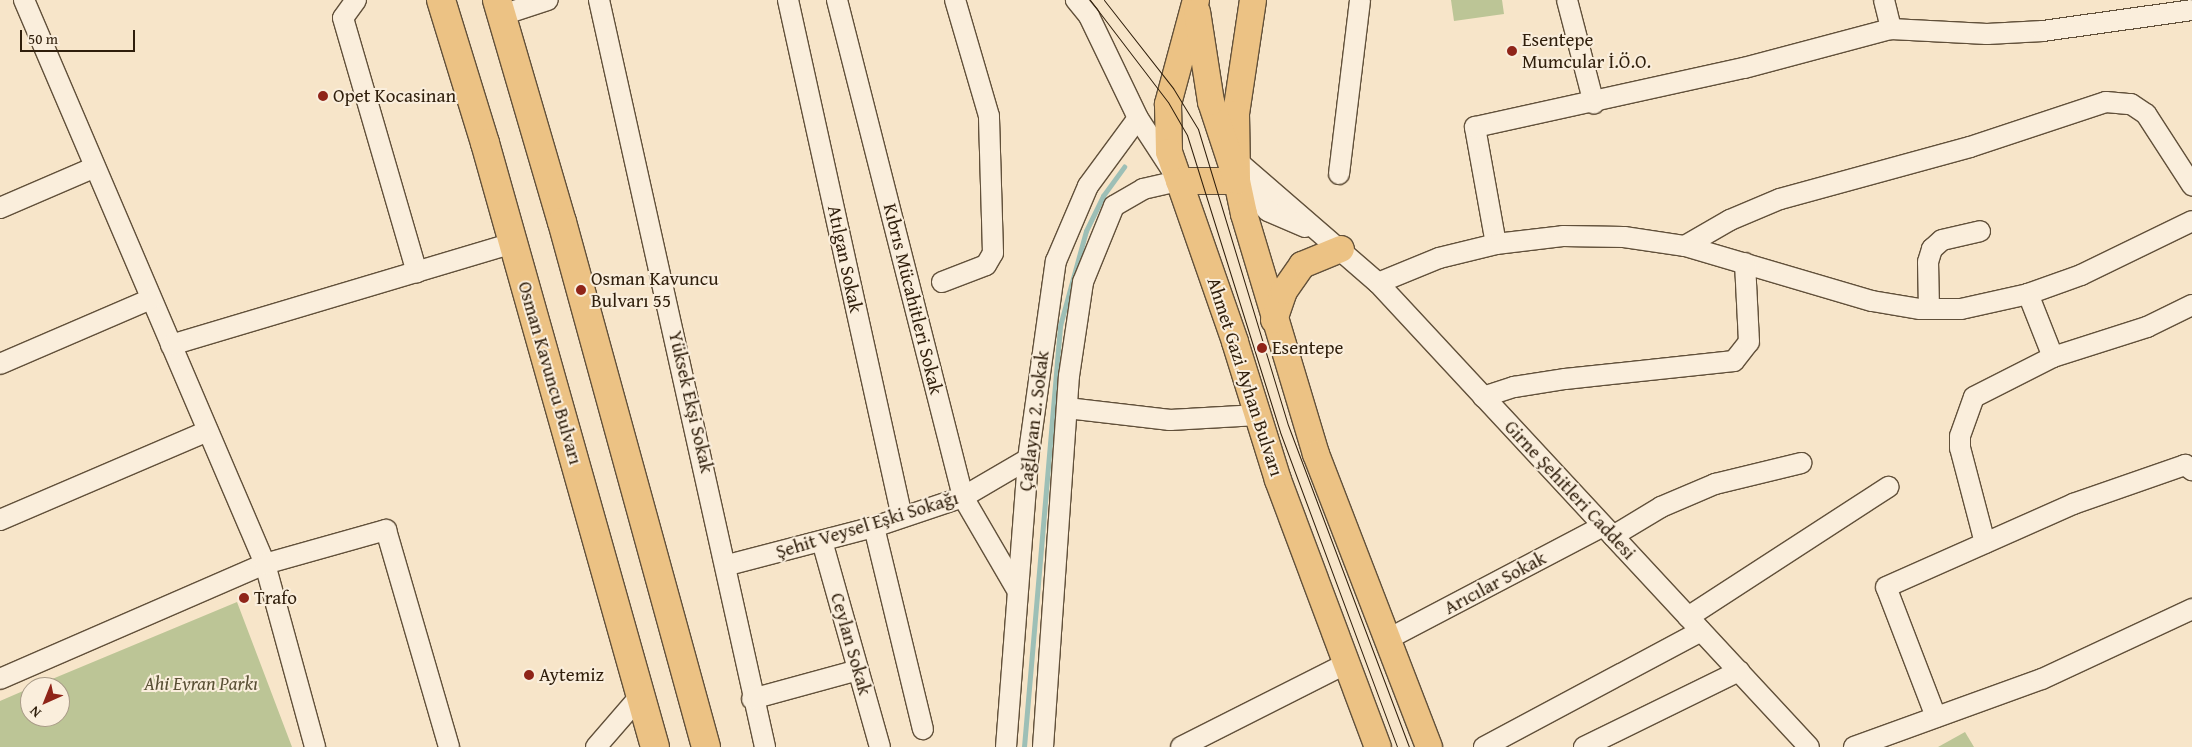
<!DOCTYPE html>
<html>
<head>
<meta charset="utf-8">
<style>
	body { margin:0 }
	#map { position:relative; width:2192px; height:747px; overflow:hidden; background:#f7e5c9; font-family:"Gentium Book Plus",serif }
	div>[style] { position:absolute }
	.green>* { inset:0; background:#bcc596 }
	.stream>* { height:4.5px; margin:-2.25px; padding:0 2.25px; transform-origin:2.25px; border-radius:2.25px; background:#9dbfb6 }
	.roads { filter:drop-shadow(1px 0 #61503a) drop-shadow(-1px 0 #61503a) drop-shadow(0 1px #61503a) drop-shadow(0 -1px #61503a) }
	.minor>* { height:20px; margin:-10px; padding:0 10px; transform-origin:10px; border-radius:10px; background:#faeedc }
	.major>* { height:26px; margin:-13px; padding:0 13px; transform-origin:13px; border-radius:13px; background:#ecc284 }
	.highway>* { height:28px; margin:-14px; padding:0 14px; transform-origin:14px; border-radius:14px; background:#ecc284 }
	.tram>* { height:1px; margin:-0.5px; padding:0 0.5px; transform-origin:0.5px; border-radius:0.5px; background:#2f1e0b }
	.dots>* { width:14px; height:14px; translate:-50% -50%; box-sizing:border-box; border:2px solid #faeedc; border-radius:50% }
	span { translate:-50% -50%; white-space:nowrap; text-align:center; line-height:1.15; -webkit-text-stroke:4px #faeedc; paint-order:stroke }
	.poi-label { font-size:19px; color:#2f1e0b }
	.left { translate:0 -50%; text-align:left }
	.street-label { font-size:19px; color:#2f1e0b }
	.park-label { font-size:19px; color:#595035; font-style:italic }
	.north { position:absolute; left:20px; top:677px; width:50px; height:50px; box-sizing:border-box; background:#faeedc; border:1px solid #a99b88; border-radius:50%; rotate:224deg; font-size:14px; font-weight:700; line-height:20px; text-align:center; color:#2f1e0b }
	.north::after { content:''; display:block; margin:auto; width:18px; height:22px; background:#8f2418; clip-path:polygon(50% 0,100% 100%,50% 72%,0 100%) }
	.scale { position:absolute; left:20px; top:30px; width:115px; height:22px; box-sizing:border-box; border:2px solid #2f1e0b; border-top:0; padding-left:6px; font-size:15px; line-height:18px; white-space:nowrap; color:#2f1e0b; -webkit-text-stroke:4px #faeedc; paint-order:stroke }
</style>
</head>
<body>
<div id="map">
	<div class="green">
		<div style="clip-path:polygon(1451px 0,1502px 0,1504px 14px,1454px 21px)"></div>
		<div style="clip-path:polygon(237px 602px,292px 747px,0 747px,0 701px,30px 688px,30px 717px,60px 717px,60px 687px,33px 687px)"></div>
		<div style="clip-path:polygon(1965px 732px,1974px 747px,1938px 747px)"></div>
	</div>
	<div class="stream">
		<div style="left:1024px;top:747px;width:423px;rotate:-85.1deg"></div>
		<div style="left:1060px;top:326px;width:98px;rotate:-74.7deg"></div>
		<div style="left:1086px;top:231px;width:39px;rotate:-64deg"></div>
		<div style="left:1103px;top:196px;width:36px;rotate:-54deg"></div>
	</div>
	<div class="roads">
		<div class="minor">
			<div style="left:24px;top:0;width:613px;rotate:66.86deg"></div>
			<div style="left:265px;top:564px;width:190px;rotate:74.7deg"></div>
			<div style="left:356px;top:0;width:22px;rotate:126deg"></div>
			<div style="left:343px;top:18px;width:265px;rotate:73.8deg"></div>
			<div style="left:599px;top:0;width:765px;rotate:77.47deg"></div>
			<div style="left:788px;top:0;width:529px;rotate:77.57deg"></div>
			<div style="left:837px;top:0;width:513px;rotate:75.77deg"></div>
			<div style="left:963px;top:497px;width:105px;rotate:59.8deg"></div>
			<div style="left:1567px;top:0;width:107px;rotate:75.4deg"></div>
			<div style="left:1884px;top:0;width:30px;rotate:76deg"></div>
			<div style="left:502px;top:15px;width:48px;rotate:-18.1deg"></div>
			<div style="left:1236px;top:160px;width:188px;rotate:40.9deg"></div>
			<div style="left:1378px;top:283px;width:633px;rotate:47.11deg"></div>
			<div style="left:1339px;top:174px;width:175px;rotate:-83.1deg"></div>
			<div style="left:1237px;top:181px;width:43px;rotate:44.1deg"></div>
			<div style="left:1268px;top:211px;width:40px;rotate:23.4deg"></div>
			<div style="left:0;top:208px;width:103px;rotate:-23.3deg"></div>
			<div style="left:1496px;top:244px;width:119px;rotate:-100.2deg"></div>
			<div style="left:1475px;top:127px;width:275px;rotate:-12.4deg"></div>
			<div style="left:1744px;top:68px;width:152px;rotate:-14.9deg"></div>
			<div style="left:1891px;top:29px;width:96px;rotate:3deg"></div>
			<div style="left:1987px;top:34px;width:56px;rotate:-3.1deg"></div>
			<div style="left:2043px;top:31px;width:150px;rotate:-8deg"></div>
			<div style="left:1685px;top:246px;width:52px;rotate:-30deg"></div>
			<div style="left:1730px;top:220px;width:54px;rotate:-22.8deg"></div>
			<div style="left:1780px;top:199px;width:197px;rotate:-15.3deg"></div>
			<div style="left:1970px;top:147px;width:143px;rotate:-18.3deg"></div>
			<div style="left:2106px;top:102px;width:25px;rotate:5deg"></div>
			<div style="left:2131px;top:104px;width:18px;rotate:34deg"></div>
			<div style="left:2146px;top:114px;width:85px;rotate:57.1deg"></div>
			<div style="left:942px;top:282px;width:47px;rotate:-21.1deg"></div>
			<div style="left:986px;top:265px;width:14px;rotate:-60deg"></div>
			<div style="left:993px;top:253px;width:137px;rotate:-91.7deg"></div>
			<div style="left:989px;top:116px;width:121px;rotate:-106.3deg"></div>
			<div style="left:1378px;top:283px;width:66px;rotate:-22.3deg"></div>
			<div style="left:1439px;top:258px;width:59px;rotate:-13.8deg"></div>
			<div style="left:1496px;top:244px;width:67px;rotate:-6.8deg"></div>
			<div style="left:1563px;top:236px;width:61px;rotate:0.9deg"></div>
			<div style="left:1624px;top:237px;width:62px;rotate:8.4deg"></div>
			<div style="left:1685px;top:246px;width:195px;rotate:16.4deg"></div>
			<div style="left:1872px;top:301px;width:49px;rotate:9.5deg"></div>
			<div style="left:1920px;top:309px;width:41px"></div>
			<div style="left:1961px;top:309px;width:69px;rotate:-12.6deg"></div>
			<div style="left:2028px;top:294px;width:56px;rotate:-19.7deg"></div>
			<div style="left:2081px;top:275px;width:123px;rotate:-25.9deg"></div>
			<div style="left:1929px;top:309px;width:47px;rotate:-91.2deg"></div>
			<div style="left:1928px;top:262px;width:14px;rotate:-73deg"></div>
			<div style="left:1932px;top:249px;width:13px;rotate:-42deg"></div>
			<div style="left:1942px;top:240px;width:39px;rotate:-13deg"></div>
			<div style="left:171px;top:345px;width:357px;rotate:-16.6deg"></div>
			<div style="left:2053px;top:357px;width:99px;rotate:-17.7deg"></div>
			<div style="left:2147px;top:327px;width:50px;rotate:-26.1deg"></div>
			<div style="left:0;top:364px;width:164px;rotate:-23.3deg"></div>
			<div style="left:1483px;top:397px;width:33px;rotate:-18deg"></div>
			<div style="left:1514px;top:387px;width:52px;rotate:-8.9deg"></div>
			<div style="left:1565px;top:379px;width:170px;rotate:-6.1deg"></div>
			<div style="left:1734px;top:361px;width:24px;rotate:-52deg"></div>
			<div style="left:1749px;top:342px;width:79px;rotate:-92.9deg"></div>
			<div style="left:1067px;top:408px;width:104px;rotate:6.6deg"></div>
			<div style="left:1170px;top:420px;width:88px;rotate:-3.3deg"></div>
			<div style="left:0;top:520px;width:226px;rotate:-23.2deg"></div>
			<div style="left:874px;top:527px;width:208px;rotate:76.4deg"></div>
			<div style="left:1613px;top:536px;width:56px;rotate:-31.1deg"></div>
			<div style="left:1661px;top:507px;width:59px;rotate:-23.1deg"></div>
			<div style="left:1715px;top:484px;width:89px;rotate:-13.7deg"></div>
			<div style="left:822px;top:541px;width:214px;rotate:74.3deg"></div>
			<div style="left:1985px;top:543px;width:98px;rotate:-104.7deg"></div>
			<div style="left:1960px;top:448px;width:12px;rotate:-90deg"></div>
			<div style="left:1960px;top:436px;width:41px;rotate:-70.3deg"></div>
			<div style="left:1974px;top:397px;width:89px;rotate:-26.9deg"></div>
			<div style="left:2053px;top:357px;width:68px;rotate:-111.6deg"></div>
			<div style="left:728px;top:565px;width:151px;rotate:-14.6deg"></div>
			<div style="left:874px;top:527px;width:94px;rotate:-18.6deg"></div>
			<div style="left:963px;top:497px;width:75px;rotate:-30.3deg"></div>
			<div style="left:1688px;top:617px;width:239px;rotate:-33deg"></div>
			<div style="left:1386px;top:640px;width:245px;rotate:-27.7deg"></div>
			<div style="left:0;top:679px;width:289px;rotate:-23.5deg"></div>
			<div style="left:265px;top:564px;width:126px;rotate:-15.7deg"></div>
			<div style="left:386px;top:530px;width:226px;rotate:73.8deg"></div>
			<div style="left:752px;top:699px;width:110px;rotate:-15.3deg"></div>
			<div style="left:1936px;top:717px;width:139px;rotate:-111deg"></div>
			<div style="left:1886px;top:587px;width:205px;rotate:-23.9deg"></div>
			<div style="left:2073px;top:504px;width:119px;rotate:-19.2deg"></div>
			<div style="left:2185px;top:465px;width:9px;rotate:36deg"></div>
			<div style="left:596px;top:747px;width:69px;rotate:-49.1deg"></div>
			<div style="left:1006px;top:747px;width:289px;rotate:-85.6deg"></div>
			<div style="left:1028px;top:459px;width:200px;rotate:-82deg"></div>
			<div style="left:1056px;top:261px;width:82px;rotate:-66.9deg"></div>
			<div style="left:1088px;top:186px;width:84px;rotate:-53.7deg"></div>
			<div style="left:1043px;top:747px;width:372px;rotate:-86deg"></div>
			<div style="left:1069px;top:376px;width:95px;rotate:-81.5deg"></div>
			<div style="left:1083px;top:282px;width:82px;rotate:-67.8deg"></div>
			<div style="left:1114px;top:206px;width:34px;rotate:-30deg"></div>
			<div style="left:1143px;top:189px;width:37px;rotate:-13deg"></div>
			<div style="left:1179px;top:181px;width:75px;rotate:-123.1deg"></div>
			<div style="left:1138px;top:118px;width:113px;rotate:-115.7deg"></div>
			<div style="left:1089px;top:16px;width:21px;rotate:-129deg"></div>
			<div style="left:1181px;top:747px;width:186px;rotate:-26.8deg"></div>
			<div style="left:1484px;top:747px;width:246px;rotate:-28.1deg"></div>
			<div style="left:1584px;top:747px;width:173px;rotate:-26.1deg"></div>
			<div style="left:1854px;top:747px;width:200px;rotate:-19.9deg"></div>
			<div style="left:2042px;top:679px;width:166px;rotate:-25deg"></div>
		</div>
		<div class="major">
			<div style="left:1196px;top:0;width:108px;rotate:105.1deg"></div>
			<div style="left:1168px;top:104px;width:48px;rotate:88.8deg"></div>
			<div style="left:1169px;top:152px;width:201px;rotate:70.8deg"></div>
			<div style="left:1235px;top:342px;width:145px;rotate:72.7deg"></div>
			<div style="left:1278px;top:480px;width:285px;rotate:69.5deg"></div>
			<div style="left:1253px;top:0;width:115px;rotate:98.5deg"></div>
			<div style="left:1236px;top:114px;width:67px;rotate:89.1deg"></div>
			<div style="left:1237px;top:181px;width:34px;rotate:78deg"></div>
			<div style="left:1244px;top:214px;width:251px;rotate:73.3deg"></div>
			<div style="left:1316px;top:454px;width:314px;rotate:68.9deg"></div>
			<div style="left:1179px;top:181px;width:58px"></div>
			<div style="left:1237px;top:181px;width:83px;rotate:-108.2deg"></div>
			<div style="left:1211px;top:102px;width:91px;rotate:-98.8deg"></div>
			<div style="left:1274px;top:320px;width:31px;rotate:-71deg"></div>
			<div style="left:1284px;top:291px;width:32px;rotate:-55deg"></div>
			<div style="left:1302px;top:265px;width:42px;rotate:-22.3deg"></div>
		</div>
		<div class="highway">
			<div style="left:441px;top:0;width:150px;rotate:72.9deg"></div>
			<div style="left:485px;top:143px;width:627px;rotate:74.28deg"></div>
			<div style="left:497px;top:0;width:231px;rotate:73.7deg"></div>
			<div style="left:562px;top:222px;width:544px;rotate:74.66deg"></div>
		</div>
	</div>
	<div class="tram">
		<div style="left:1090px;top:0;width:128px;rotate:52.6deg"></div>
		<div style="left:1168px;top:102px;width:38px;rotate:60deg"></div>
		<div style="left:1187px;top:135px;width:311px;rotate:72.6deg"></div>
		<div style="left:1280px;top:432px;width:336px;rotate:69.6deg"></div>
		<div style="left:1104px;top:0;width:112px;rotate:51.9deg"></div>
		<div style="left:1173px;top:88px;width:48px;rotate:58.6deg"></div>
		<div style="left:1198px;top:129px;width:309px;rotate:73.1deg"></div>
		<div style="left:1288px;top:425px;width:344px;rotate:69.4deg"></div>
	</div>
	<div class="dots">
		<div style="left:1512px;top:51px;background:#8f2418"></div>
		<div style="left:323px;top:96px;background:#8f2418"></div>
		<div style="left:581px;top:290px;background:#8f2418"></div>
		<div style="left:1262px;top:348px;background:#8f2418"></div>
		<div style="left:244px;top:598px;background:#8f2418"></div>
		<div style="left:529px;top:675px;background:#8f2418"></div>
	</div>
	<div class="poi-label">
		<span class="left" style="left:1522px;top:51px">Esentepe<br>Mumcular İ.Ö.O.</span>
		<span class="left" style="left:333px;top:96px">Opet Kocasinan</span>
		<span class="left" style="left:591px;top:290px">Osman Kavuncu<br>Bulvarı 55</span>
		<span class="left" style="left:1272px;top:348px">Esentepe</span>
		<span class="left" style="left:254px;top:598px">Trafo</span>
		<span class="left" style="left:539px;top:675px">Aytemiz</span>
	</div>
	<div class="street-label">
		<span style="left:845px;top:259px;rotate:78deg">Atılgan Sokak</span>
		<span style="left:913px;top:299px;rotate:76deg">Kıbrıs Mücahitleri Sokak</span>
		<span style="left:550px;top:373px;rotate:74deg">Osman Kavuncu Bulvarı</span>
		<span style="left:1245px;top:377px;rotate:72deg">Ahmet Gazi Ayhan Bulvarı</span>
		<span style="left:691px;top:402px;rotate:77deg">Yüksek Ekşi Sokak</span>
		<span style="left:1034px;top:421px;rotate:-83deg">Çağlayan 2. Sokak</span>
		<span style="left:1570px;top:490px;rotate:47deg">Girne Şehitleri Caddesi</span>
		<span style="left:867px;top:525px;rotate:-17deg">Şehit Veysel Eşki Sokağı</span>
		<span style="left:1495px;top:583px;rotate:-28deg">Arıcılar Sokak</span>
		<span style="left:851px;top:644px;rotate:74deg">Ceylan Sokak</span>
	</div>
	<div class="park-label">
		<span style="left:201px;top:684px">Ahi Evran Parkı</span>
	</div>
	<div class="north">N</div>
	<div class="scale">50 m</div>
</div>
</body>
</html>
